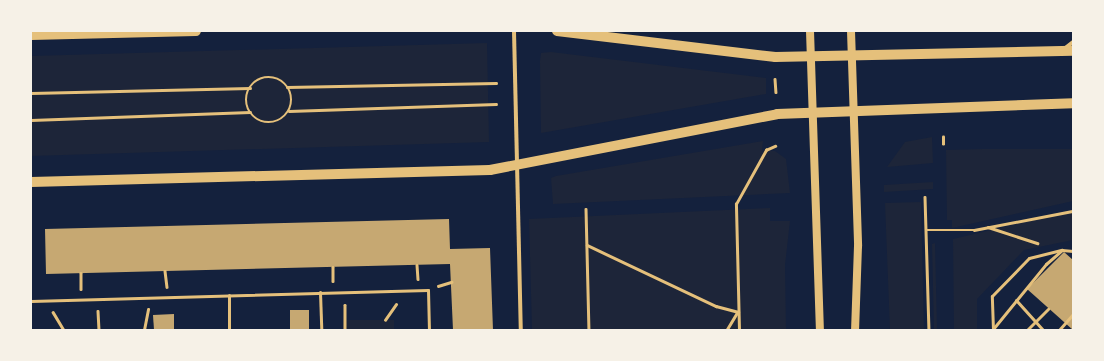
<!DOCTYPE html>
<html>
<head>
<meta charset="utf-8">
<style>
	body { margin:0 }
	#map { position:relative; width:1104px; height:361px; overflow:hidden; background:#14213d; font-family:"Sofia Sans Condensed",sans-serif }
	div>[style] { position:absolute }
	.green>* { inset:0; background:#1d2539 }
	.building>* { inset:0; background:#c6a872 }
	.path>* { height:2.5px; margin:-1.25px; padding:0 1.25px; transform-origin:1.25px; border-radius:1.25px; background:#e5c07b }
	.path>.ring { margin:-1.25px; padding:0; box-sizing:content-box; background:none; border:2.5px solid #e5c07b; border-radius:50% }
	.service>* { height:3px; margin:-1.5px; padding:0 1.5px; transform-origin:1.5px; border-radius:1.5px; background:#e5c07b }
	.minor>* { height:4px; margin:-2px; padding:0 2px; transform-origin:2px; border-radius:2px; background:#e5c07b }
	.secondary>* { height:8px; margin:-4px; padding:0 4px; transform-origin:4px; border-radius:4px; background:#e5c07b }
	.primary>* { height:10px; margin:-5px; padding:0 5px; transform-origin:5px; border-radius:5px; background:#e5c07b }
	span { translate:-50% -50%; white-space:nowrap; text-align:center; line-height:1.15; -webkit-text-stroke:4px #f6f1e7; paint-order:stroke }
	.frame { position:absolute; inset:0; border:32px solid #f6f1e7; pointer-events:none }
</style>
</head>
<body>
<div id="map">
	<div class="green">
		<div style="clip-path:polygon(487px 43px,489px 142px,31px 156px,31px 56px)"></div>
		<div style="clip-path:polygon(551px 52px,766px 78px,766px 94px,541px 133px,540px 61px,541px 53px)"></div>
		<div style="clip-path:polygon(932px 137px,933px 163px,887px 167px,905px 142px)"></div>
		<div style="clip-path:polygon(763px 141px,762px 150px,775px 151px,786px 159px,790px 193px,553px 204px,551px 178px,556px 176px)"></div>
		<div style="clip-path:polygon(983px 149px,1073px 149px,1073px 201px,952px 228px,952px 220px,947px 220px,946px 150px)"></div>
		<div style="clip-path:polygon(933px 182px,933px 189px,884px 192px,884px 185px)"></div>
		<div style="clip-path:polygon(921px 202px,924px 330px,890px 330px,885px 203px)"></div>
		<div style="clip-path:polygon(770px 208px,770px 221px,790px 221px,785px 265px,786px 329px,796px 330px,532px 330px,529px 219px)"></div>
		<div style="clip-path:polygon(1073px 211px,1073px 240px,1024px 250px,977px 299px,977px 330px,954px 330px,953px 239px)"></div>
		<div style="clip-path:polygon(935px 243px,937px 330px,934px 330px,932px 244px)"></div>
		<div style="clip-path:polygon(343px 320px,394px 320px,394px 330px,343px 330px)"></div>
	</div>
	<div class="building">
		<div style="clip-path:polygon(449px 219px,450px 249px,490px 248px,493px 330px,453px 330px,450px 264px,46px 274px,45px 229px)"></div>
		<div style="clip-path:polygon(1064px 252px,1073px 260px,1073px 330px,1027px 289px)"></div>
		<div style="clip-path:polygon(290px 310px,309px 310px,309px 330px,290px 330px)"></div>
		<div style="clip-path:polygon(174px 314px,174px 330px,154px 330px,153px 315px)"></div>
	</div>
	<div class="path">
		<div class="ring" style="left:246px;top:77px;width:43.5px;height:43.5px"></div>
		<div style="left:775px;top:79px;width:13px;rotate:86deg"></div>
		<div style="left:287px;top:87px;width:209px;rotate:-1.1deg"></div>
		<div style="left:31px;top:93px;width:219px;rotate:-1.3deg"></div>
		<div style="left:289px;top:111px;width:207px;rotate:-1.9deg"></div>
		<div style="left:31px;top:120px;width:219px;rotate:-2.1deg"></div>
		<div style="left:943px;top:144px;width:7px;rotate:-90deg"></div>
		<div style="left:925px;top:197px;width:133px;rotate:88.3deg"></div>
		<div style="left:586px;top:209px;width:121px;rotate:88.6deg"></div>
		<div style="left:988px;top:227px;width:52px;rotate:18.1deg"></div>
		<div style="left:926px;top:230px;width:48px"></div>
		<div style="left:974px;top:230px;width:101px;rotate:-10.9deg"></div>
		<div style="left:587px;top:245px;width:143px;rotate:25.3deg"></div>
		<div style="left:716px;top:306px;width:23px;rotate:15deg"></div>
		<div style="left:738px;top:312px;width:21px;rotate:121deg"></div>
		<div style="left:417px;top:265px;width:14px;rotate:86deg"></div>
		<div style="left:333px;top:267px;width:14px;rotate:90deg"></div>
		<div style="left:165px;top:271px;width:16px;rotate:83deg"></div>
		<div style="left:81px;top:273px;width:16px;rotate:90deg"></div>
		<div style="left:438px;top:286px;width:14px;rotate:-17deg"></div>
		<div style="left:345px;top:305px;width:25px;rotate:90deg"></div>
		<div style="left:98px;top:311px;width:19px;rotate:87deg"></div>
		<div style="left:53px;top:312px;width:21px;rotate:59deg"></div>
		<div style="left:385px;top:320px;width:19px;rotate:-55deg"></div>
		<div style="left:144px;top:330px;width:21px;rotate:-79deg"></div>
		<div style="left:739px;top:330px;width:126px;rotate:-91.4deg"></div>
		<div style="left:736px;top:204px;width:62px;rotate:-60.9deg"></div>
		<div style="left:766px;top:150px;width:10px;rotate:-24deg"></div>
	</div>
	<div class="service">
		<div style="left:320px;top:292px;width:38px;rotate:88deg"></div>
		<div style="left:229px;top:295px;width:35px;rotate:90deg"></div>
		<div style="left:1016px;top:300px;width:40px;rotate:48deg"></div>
		<div style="left:31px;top:301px;width:397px;rotate:-1.6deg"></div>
		<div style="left:428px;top:290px;width:40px;rotate:88.6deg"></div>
		<div style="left:993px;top:329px;width:84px;rotate:-50.8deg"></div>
		<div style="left:1046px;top:264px;width:21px;rotate:-41deg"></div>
		<div style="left:1062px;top:250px;width:11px;rotate:5deg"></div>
		<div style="left:993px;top:330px;width:34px;rotate:-92deg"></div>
		<div style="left:992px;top:296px;width:53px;rotate:-45.8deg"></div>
		<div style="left:1029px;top:258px;width:34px;rotate:-14deg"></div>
		<div style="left:1027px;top:330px;width:30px;rotate:-45deg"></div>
		<div style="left:1059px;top:330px;width:21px;rotate:-49deg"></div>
	</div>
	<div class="minor">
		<div style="left:514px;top:31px;width:299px;rotate:88.7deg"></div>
		<div style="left:1064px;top:49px;width:11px;rotate:-38deg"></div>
	</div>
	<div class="secondary">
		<div style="left:810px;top:31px;width:299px;rotate:88.1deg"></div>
		<div style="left:851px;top:31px;width:215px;rotate:88.1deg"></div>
		<div style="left:858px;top:246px;width:84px;rotate:92deg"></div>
	</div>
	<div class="primary">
		<div style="left:557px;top:31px;width:220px;rotate:6.8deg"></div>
		<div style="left:775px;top:57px;width:298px;rotate:-1.2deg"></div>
		<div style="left:31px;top:35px;width:165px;rotate:-1.4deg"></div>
		<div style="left:31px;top:182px;width:459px;rotate:-1.5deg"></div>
		<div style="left:490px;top:170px;width:292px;rotate:-11deg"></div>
		<div style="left:777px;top:114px;width:296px;rotate:-2.1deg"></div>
	</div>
	<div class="frame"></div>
</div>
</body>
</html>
